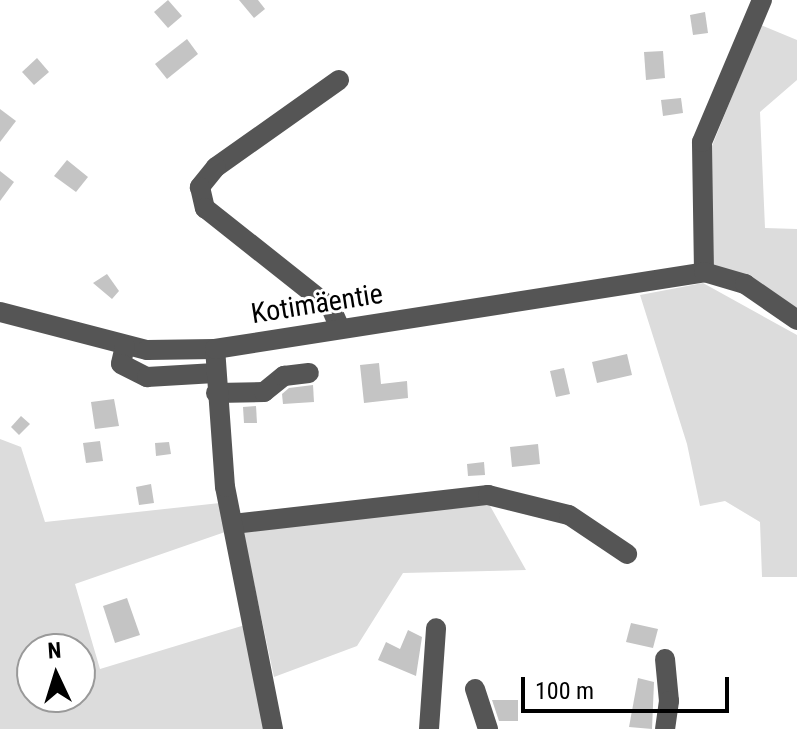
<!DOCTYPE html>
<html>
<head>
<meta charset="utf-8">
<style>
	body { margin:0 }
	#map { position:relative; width:797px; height:729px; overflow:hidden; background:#fff; font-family:"Roboto Condensed",sans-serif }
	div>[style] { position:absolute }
	.green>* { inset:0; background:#dcdcdc }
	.building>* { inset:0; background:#c4c4c4 }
	.minor>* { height:20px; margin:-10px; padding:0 10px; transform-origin:10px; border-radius:10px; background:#555 }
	span { translate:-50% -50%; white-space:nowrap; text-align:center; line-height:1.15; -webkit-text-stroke:6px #fff; paint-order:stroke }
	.street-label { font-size:28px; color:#000 }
	.north { position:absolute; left:16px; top:633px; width:80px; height:80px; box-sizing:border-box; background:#fff; border:2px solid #999; border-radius:50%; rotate:356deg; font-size:22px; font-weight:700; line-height:32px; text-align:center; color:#000 }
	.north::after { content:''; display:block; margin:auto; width:28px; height:36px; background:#000; clip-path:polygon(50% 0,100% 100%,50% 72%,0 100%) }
	.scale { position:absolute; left:521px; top:677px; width:208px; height:36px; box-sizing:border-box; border:4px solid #000; border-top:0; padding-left:10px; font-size:24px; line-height:28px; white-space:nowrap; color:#000; -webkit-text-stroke:6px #fff; paint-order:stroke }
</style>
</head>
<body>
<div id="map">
	<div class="green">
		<div style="clip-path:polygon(761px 25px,797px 40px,797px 80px,760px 112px,765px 228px,797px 229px,797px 311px,711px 264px,712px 146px)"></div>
		<div style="clip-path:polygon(703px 283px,797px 335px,797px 577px,762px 577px,760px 522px,725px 501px,700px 506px,687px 444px,640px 295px)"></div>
		<div style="clip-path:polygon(evenodd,0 439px,21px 447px,45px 522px,220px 503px,225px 532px,75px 584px,100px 669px,245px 625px,266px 729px,0 729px,0 439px,32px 649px,80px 649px,80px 697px,32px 697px,32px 649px)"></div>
		<div style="clip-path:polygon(489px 504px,526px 570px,403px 573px,357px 646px,274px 677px,243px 532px)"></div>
	</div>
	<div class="building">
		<div style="clip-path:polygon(168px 0,182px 16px,168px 28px,154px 12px)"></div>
		<div style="clip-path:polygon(239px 0,258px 0,265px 9px,254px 18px)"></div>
		<div style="clip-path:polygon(705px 12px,708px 33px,693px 35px,690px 15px)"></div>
		<div style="clip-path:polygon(187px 39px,198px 54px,167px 79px,155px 64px)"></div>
		<div style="clip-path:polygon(663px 51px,665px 78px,646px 80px,644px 52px)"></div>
		<div style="clip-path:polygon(37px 58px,49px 72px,34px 85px,22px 72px)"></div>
		<div style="clip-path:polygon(681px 98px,683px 113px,663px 116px,661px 100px)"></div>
		<div style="clip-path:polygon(0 109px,16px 121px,0 142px)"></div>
		<div style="clip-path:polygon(67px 160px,88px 177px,76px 192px,54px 176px)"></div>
		<div style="clip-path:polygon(0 171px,14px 182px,0 201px)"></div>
		<div style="clip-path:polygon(107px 274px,119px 291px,112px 299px,93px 283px)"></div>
		<div style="clip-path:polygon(627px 354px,632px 375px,597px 383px,592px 362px)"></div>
		<div style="clip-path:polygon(379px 363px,381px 384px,407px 381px,408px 398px,364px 403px,360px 365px)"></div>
		<div style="clip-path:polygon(564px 368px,570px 394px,556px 397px,550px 371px)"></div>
		<div style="clip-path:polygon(313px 385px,314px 402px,283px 404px,282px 394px,289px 388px)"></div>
		<div style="clip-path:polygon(114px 399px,119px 426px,95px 429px,91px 402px)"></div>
		<div style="clip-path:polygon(256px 406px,257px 423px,244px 423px,243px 407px)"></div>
		<div style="clip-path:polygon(21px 416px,30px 424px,19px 435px,11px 427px)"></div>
		<div style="clip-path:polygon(100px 441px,103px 461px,86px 463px,83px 443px)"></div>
		<div style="clip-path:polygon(169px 442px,171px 454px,156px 456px,155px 443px)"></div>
		<div style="clip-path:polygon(538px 444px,540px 464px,512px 467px,510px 447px)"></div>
		<div style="clip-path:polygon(484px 462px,485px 475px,468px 476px,467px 464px)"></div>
		<div style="clip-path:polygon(151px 484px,154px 503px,139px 505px,136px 487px)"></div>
		<div style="clip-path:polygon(127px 598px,140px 635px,115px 643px,103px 606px)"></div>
		<div style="clip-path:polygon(631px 623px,658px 629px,653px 648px,626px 642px)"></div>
		<div style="clip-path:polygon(408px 630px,422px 637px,416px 676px,378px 660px,386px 642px,400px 649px)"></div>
		<div style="clip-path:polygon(638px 678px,654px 682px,652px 729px,629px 727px)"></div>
		<div style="clip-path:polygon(492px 700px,518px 700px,518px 721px,499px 721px)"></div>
	</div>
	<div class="minor">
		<div style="left:339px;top:80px;width:151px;rotate:144.7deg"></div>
		<div style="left:216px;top:167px;width:26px;rotate:129deg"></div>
		<div style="left:200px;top:187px;width:22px;rotate:77deg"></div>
		<div style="left:205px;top:208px;width:161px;rotate:38.4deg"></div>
		<div style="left:331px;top:308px;width:22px;rotate:66deg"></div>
		<div style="left:704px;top:272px;width:130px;rotate:-90.9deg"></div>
		<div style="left:702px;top:142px;width:154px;rotate:-67.1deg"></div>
		<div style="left:0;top:312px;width:152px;rotate:14.5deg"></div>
		<div style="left:147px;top:350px;width:68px;rotate:-0.8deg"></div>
		<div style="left:125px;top:346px;width:18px;rotate:103deg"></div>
		<div style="left:121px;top:364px;width:29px;rotate:27deg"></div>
		<div style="left:147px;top:377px;width:68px;rotate:-3.4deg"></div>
		<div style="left:216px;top:393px;width:48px;rotate:-1.2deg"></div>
		<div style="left:264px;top:392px;width:26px;rotate:-39deg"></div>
		<div style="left:284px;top:376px;width:25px;rotate:-7deg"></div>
		<div style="left:233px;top:524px;width:257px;rotate:-6.5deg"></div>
		<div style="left:488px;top:495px;width:83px;rotate:13.9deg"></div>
		<div style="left:569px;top:515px;width:70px;rotate:33.9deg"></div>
		<div style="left:665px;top:659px;width:42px;rotate:84.6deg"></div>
		<div style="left:669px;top:701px;width:28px;rotate:98deg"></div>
		<div style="left:475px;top:689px;width:42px;rotate:72deg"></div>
		<div style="left:273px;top:729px;width:247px;rotate:-101.2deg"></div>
		<div style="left:225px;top:487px;width:138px;rotate:-94.1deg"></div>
		<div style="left:215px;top:349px;width:495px;rotate:-8.9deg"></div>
		<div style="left:704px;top:272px;width:43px;rotate:16.3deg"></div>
		<div style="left:745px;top:284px;width:63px;rotate:34.7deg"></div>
		<div style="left:429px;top:729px;width:101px;rotate:-86deg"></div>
	</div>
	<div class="street-label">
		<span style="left:317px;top:304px;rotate:-9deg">Kotimäentie</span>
	</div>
	<div class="north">N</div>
	<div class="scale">100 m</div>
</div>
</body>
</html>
